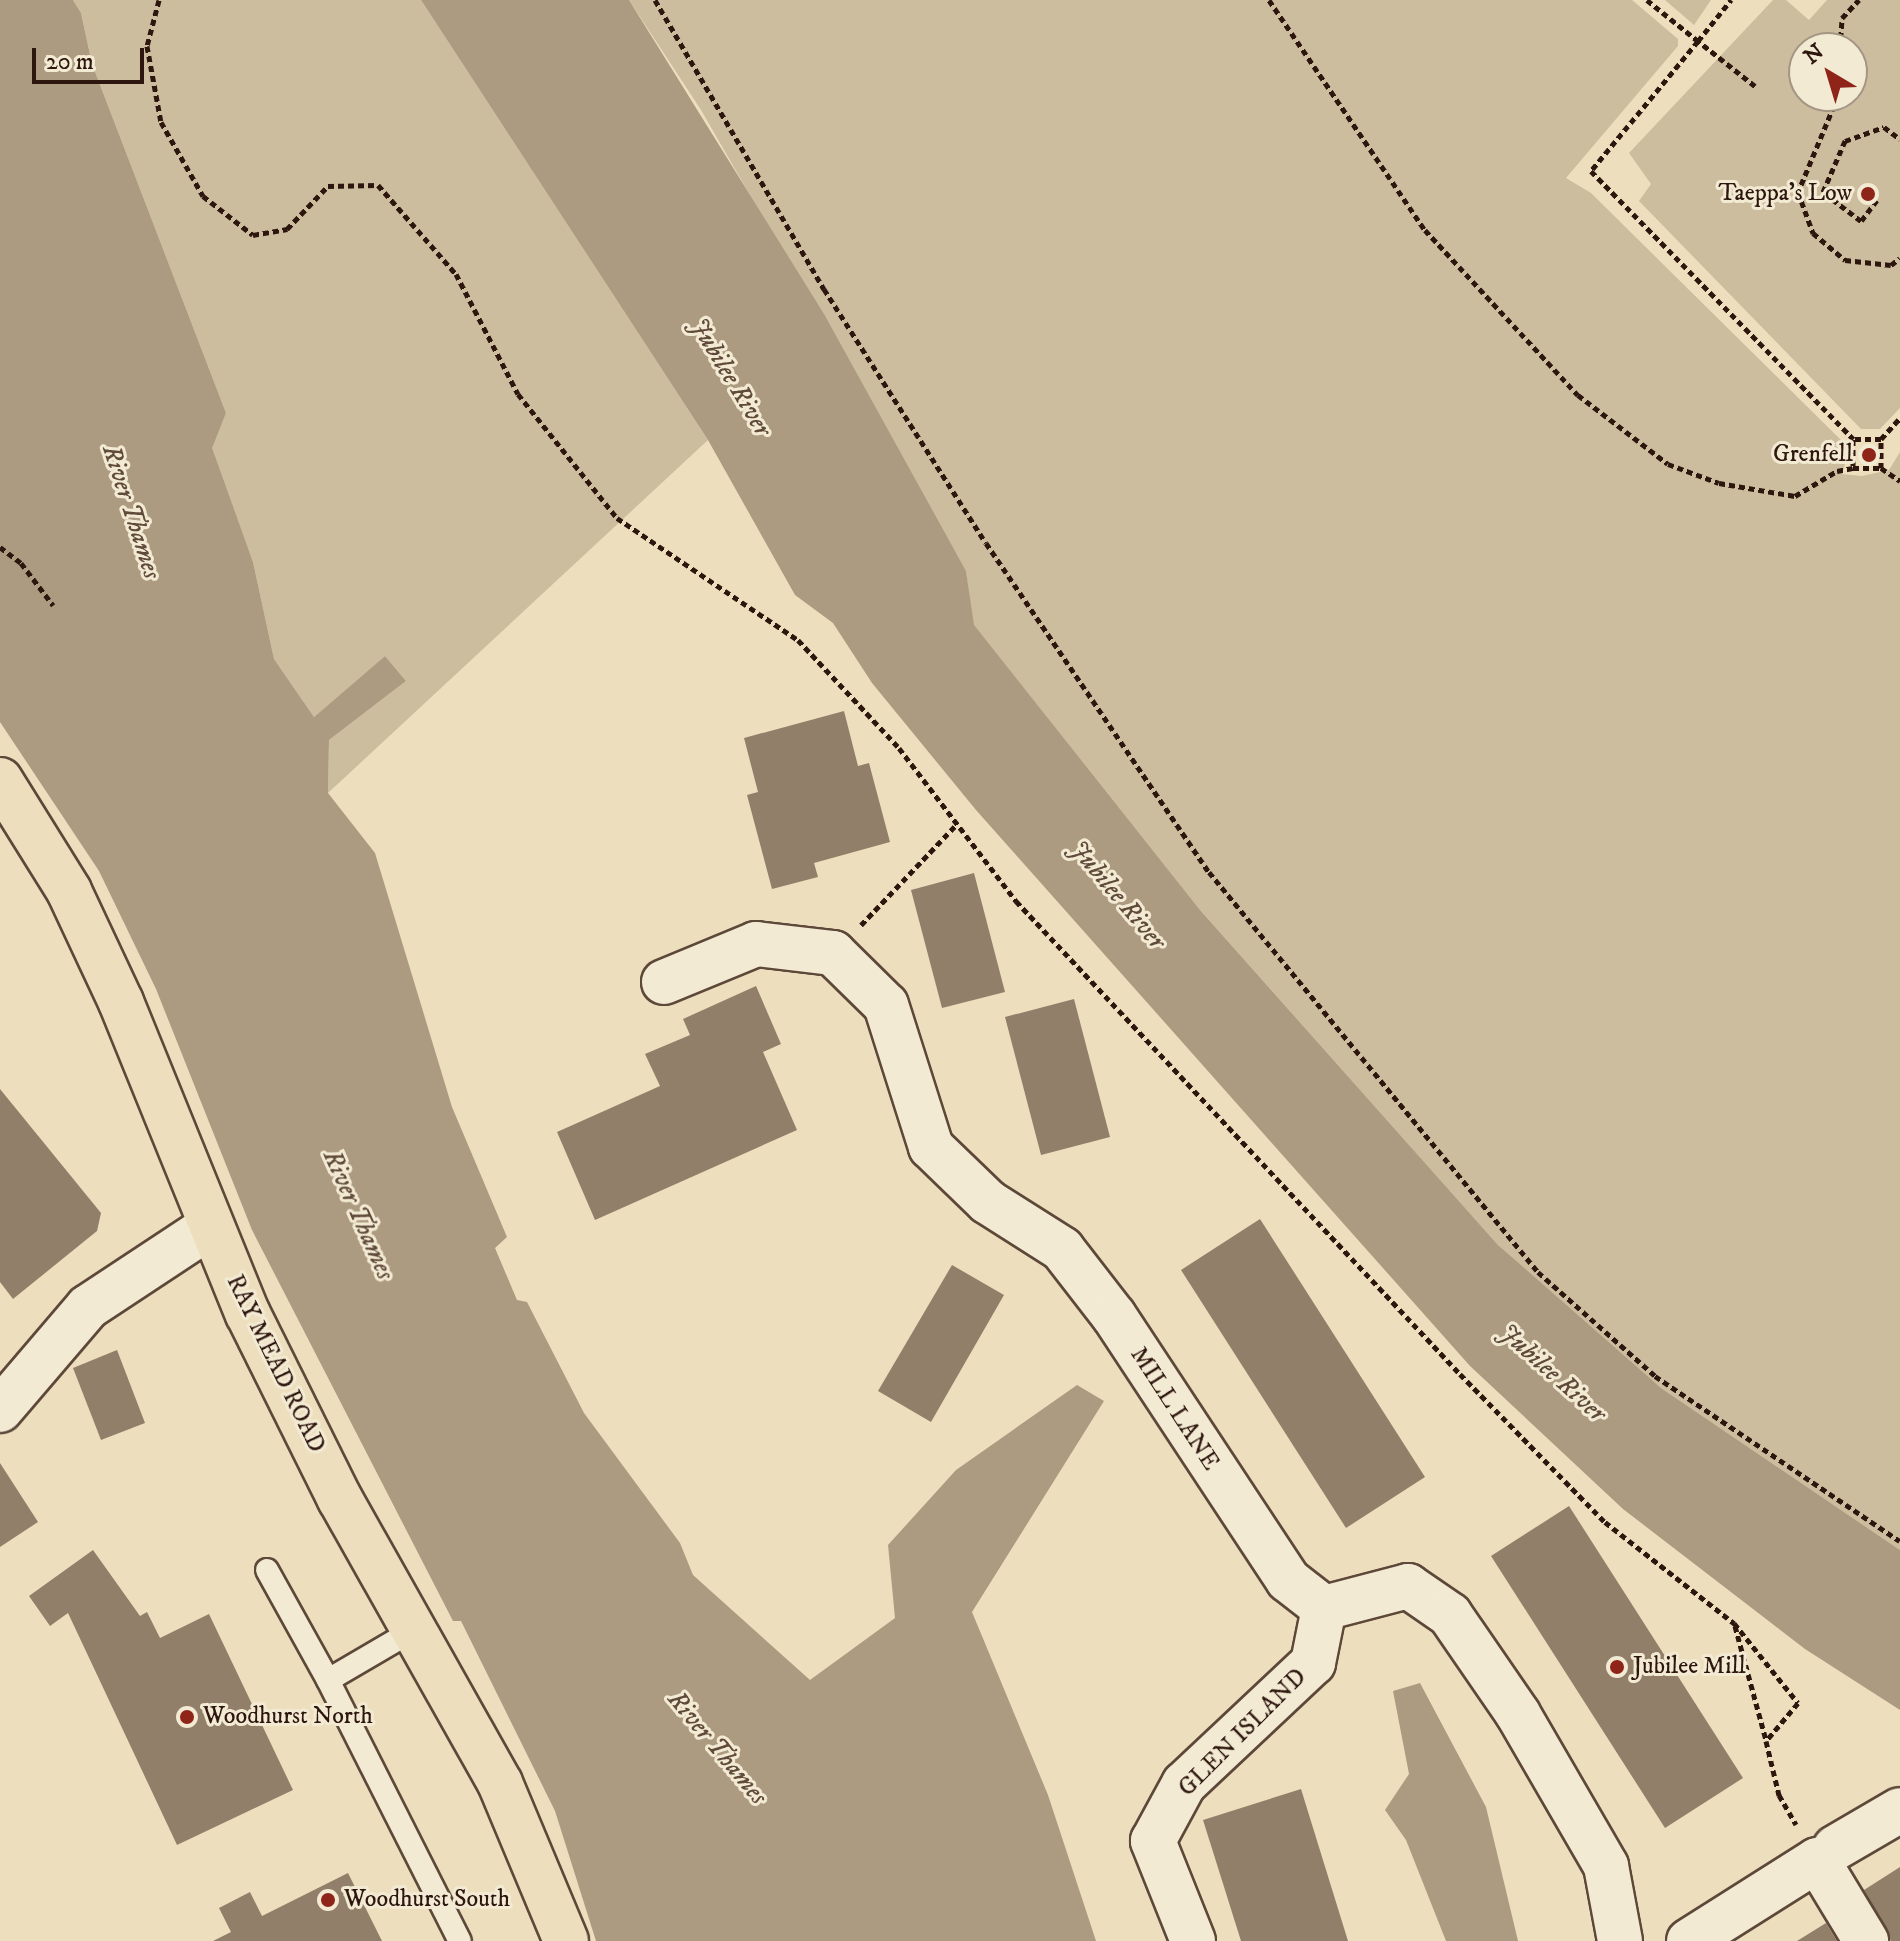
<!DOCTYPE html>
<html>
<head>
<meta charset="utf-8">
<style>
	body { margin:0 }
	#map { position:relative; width:1900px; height:1941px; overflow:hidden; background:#eddfbd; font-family:"IM FELL DW Pica",serif }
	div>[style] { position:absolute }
	.green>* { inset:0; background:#ccbd9f }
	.water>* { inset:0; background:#ac9b81 }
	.building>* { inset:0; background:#917f69 }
	.path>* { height:5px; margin-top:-2.5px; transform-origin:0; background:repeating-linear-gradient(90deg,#2d160d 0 6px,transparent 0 10px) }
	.roads { filter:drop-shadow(2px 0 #5d4839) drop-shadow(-2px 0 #5d4839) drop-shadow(0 2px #5d4839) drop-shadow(0 -2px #5d4839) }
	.service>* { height:22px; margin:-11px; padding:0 11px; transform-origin:11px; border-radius:11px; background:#f3ead4 }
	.minor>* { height:44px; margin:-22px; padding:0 22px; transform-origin:22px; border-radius:22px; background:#f3ead4 }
	.primary>* { height:44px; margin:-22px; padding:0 22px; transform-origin:22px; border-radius:22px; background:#eddfbd }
	.dots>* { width:22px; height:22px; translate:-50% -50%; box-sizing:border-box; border:4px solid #f3ead4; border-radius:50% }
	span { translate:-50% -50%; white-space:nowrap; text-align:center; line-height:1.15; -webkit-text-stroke:6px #f3ead4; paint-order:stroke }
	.poi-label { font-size:24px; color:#2d160d }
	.right { translate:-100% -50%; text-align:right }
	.left { translate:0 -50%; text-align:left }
	.street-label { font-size:24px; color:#2d160d }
	.water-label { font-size:26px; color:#604b3b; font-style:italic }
	.north { position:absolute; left:1788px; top:32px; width:80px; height:80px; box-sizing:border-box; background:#f3ead4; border:2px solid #a49584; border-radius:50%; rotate:322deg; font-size:22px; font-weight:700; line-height:32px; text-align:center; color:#2d160d }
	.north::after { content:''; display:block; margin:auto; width:28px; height:36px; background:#8f2418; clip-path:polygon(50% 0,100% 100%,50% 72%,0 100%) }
	.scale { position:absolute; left:32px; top:48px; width:112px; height:36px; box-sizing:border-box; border:4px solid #2d160d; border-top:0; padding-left:10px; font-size:24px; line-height:28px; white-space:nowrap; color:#2d160d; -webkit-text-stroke:6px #f3ead4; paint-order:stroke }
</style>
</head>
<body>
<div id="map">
	<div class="green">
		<div style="clip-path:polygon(73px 0,421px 0,708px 440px,328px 793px,329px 740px,406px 681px,385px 656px,314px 717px,274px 659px,253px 562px,211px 448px,226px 413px,92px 64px,81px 13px)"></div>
		<div style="clip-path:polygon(629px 0,1632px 0,1678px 39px,1678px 46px,1566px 178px,1591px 193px,1842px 441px,1848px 454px,1842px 474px,1862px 476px,1889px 470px,1900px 452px,1900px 1550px,1661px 1388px,1603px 1341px,1498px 1245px,1200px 910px,973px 625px,966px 571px,701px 110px)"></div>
		<div style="clip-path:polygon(1665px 0,1711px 0,1694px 25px)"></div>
		<div style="clip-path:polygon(evenodd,1773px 0,1786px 0,1809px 20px,1827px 0,1900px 0,1900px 408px,1880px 429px,1861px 429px,1639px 201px,1651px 184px,1629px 153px,1773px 0,1804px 48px,1852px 48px,1852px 96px,1804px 96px,1804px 48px)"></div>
	</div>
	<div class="water">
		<div style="clip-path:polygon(0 0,73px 0,81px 13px,92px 64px,226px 413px,212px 448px,253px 562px,274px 659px,314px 717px,385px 656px,406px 681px,329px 740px,328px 793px,375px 853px,452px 1107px,507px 1237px,495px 1248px,517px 1300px,527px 1302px,584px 1413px,680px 1543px,693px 1575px,810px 1680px,895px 1618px,888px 1545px,956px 1470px,1077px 1385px,1104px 1401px,972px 1612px,1048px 1795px,1096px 1941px,596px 1941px,555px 1811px,461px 1621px,453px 1621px,252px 1230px,156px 989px,99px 871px,0 722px)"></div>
		<div style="clip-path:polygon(421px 0,629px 0,824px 314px,966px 571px,974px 625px,1200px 910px,1498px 1245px,1661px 1388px,1900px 1550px,1900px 1710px,1805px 1649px,1623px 1509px,1470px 1366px,976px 810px,872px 683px,833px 623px,795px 595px,708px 440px)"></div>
		<div style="clip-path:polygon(1420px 1683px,1486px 1807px,1518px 1941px,1446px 1941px,1406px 1840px,1385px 1810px,1409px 1774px,1393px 1691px)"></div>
	</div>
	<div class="building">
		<div style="clip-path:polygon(844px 711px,858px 766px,869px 763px,890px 842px,814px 863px,818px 877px,772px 889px,747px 795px,758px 792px,744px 738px)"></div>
		<div style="clip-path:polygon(974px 873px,1005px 992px,942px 1008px,911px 890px)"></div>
		<div style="clip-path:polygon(756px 986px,781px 1044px,763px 1052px,797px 1130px,595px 1220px,557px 1132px,660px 1086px,645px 1054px,690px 1035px,683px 1019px)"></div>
		<div style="clip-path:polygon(1074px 999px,1110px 1137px,1041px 1155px,1005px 1017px)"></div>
		<div style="clip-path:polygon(0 1089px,101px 1213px,97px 1231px,13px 1299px,0 1282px)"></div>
		<div style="clip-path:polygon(1260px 1219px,1425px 1477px,1346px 1528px,1181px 1270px)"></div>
		<div style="clip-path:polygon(952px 1265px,1004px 1295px,931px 1422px,878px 1391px)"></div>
		<div style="clip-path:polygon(117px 1350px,145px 1423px,101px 1440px,73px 1368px)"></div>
		<div style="clip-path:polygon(0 1463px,38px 1522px,0 1547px)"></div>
		<div style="clip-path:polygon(1569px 1506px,1743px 1778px,1665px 1828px,1491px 1556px)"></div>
		<div style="clip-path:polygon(93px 1550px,140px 1616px,147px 1612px,160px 1638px,209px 1614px,293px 1790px,177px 1845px,68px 1613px,50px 1626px,29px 1596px)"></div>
		<div style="clip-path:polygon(1301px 1789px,1348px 1941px,1241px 1941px,1203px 1820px)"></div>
		<div style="clip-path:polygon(1900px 1867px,1900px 1941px,1891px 1941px,1864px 1890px)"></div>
		<div style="clip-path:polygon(348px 1873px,382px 1941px,213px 1941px,231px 1932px,219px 1908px,250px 1892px,262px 1916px)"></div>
		<div style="clip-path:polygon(1826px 1923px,1837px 1941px,1797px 1941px)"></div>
	</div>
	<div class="path">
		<div style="left:159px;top:0;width:48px;rotate:104.6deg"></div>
		<div style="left:147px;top:46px;width:77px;rotate:79.6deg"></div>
		<div style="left:161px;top:122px;width:85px;rotate:60.4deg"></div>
		<div style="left:203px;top:196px;width:63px;rotate:38deg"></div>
		<div style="left:253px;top:235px;width:35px;rotate:-10deg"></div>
		<div style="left:287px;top:229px;width:59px;rotate:-46.4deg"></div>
		<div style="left:328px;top:186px;width:50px;rotate:-1.1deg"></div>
		<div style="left:378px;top:185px;width:118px;rotate:48.8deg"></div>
		<div style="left:456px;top:274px;width:135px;rotate:62.7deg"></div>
		<div style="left:518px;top:394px;width:159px;rotate:51.4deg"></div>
		<div style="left:617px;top:518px;width:218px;rotate:34deg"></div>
		<div style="left:798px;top:640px;width:148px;rotate:46.9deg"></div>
		<div style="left:899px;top:748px;width:193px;rotate:52.6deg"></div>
		<div style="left:1016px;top:901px;width:649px;rotate:46.81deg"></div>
		<div style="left:1460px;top:1374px;width:207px;rotate:45.6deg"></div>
		<div style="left:1605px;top:1522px;width:164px;rotate:38.1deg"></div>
		<div style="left:1734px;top:1623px;width:102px;rotate:51.3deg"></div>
		<div style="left:1798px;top:1703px;width:50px;rotate:130.1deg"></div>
		<div style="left:1766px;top:1741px;width:56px;rotate:76.5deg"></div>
		<div style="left:1779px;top:1795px;width:34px;rotate:60deg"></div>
		<div style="left:655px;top:0;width:335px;rotate:59.7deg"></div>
		<div style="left:824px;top:289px;width:301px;rotate:57.5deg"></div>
		<div style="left:986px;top:543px;width:397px;rotate:55.9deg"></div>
		<div style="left:1209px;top:872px;width:518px;rotate:50.56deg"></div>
		<div style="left:1538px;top:1272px;width:157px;rotate:41.6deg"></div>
		<div style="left:1655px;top:1376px;width:295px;rotate:34deg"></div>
		<div style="left:1269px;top:0;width:278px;rotate:55.9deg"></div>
		<div style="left:1425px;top:230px;width:225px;rotate:47.2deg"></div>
		<div style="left:1578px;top:395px;width:113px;rotate:37.5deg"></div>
		<div style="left:1668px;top:464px;width:54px;rotate:20.4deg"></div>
		<div style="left:1719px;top:483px;width:77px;rotate:9.7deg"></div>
		<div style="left:1795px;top:496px;width:49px;rotate:-30.8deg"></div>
		<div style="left:1837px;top:471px;width:16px;rotate:-11deg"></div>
		<div style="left:1647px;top:0;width:65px;rotate:38.8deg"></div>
		<div style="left:1698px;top:41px;width:53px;rotate:-51.2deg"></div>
		<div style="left:1840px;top:48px;width:30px;rotate:-86deg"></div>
		<div style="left:1842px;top:18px;width:25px;rotate:-47deg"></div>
		<div style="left:1755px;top:86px;width:73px;rotate:-141.7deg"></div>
		<div style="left:1698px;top:41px;width:168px;rotate:129.5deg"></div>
		<div style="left:1591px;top:171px;width:375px;rotate:45.6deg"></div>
		<div style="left:1838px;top:96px;width:104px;rotate:112.6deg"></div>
		<div style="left:1798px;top:192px;width:44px;rotate:69.9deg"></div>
		<div style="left:1813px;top:233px;width:42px;rotate:40.2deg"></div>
		<div style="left:1845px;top:260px;width:46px;rotate:6.2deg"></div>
		<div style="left:1891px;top:265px;width:11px;rotate:-38deg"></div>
		<div style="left:1877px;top:200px;width:26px;rotate:127deg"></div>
		<div style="left:1861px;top:221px;width:48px;rotate:-142.7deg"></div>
		<div style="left:1823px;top:192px;width:56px;rotate:-66.7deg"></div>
		<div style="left:1845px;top:141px;width:41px;rotate:-19.7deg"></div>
		<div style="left:1884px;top:127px;width:20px;rotate:37deg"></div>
		<div style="left:1881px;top:439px;width:28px;rotate:180deg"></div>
		<div style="left:1853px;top:439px;width:29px;rotate:90deg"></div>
		<div style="left:1853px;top:468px;width:28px"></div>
		<div style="left:1881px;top:468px;width:29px;rotate:-90deg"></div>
		<div style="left:1881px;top:439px;width:28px;rotate:-48deg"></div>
		<div style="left:1881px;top:468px;width:23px;rotate:34deg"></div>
		<div style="left:0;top:547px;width:26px;rotate:37deg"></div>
		<div style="left:21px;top:563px;width:53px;rotate:52.7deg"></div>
		<div style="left:861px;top:925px;width:139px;rotate:-46.5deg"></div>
		<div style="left:1735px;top:1626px;width:118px;rotate:74.8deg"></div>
	</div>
	<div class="roads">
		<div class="service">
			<div style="left:267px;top:1570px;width:126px;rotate:61deg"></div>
			<div style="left:412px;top:1631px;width:97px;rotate:149.7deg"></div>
			<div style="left:328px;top:1680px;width:292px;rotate:63.2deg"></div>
		</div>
		<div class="minor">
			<div style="left:664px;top:982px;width:100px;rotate:-22.4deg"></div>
			<div style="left:756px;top:944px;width:78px;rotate:6.7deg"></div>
			<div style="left:833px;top:953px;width:74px;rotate:44.5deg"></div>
			<div style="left:886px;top:1005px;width:149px;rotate:72.4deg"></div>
			<div style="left:931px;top:1147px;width:79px;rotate:44deg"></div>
			<div style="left:988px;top:1202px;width:88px;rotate:32.4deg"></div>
			<div style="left:1062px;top:1249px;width:85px;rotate:52.2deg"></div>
			<div style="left:1114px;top:1316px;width:316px;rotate:56.6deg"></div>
			<div style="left:1288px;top:1580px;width:46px;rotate:37.9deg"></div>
			<div style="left:1324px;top:1608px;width:87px;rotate:-14.7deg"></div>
			<div style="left:1408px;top:1586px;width:51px;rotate:34.6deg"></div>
			<div style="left:1450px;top:1615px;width:120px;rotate:55.5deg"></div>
			<div style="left:1518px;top:1714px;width:176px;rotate:59.9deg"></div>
			<div style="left:1606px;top:1866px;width:76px;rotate:79.4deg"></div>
			<div style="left:0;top:1410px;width:135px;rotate:-49.5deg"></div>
			<div style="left:88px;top:1307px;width:147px;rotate:-33.4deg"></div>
			<div style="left:1835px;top:1848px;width:75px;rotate:-30.3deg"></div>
			<div style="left:1193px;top:1941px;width:108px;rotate:-111.8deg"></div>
			<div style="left:1153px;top:1841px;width:65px;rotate:-61.5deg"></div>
			<div style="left:1184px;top:1784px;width:177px;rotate:-43.2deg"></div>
			<div style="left:1313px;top:1663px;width:56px;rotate:-78.7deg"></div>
			<div style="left:1689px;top:1941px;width:151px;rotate:-32.3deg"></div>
			<div style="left:1817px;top:1860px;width:95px;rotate:58.8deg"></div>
		</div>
		<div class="primary">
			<div style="left:0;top:780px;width:131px;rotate:58.1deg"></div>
			<div style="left:69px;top:891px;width:123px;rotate:64.9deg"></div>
			<div style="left:121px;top:1002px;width:337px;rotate:67.9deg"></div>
			<div style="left:248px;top:1314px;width:207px;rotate:63.6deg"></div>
			<div style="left:340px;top:1499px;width:326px;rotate:60.6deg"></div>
			<div style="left:500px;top:1783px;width:171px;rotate:67.3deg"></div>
		</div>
	</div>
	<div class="dots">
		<div style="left:1868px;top:194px;background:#8f2418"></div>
		<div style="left:1869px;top:455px;background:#8f2418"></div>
		<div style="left:1617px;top:1667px;background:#8f2418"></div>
		<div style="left:187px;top:1717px;background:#8f2418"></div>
		<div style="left:328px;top:1900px;background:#8f2418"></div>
	</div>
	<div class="poi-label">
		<span class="right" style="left:1852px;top:194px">Taeppa's Low</span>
		<span class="right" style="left:1853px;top:455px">Grenfell</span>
		<span class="left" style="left:1633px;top:1667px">Jubilee Mill</span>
		<span class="left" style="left:203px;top:1717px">Woodhurst North</span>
		<span class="left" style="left:344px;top:1900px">Woodhurst South</span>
	</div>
	<div class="street-label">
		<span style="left:275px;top:1364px;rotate:64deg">RAY MEAD ROAD</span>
		<span style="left:1174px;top:1409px;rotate:57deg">MILL LANE</span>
		<span style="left:1243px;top:1733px;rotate:-45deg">GLEN ISLAND</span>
	</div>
	<div class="water-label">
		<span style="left:730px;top:377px;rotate:59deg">Jubilee River</span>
		<span style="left:131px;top:512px;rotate:72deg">River Thames</span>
		<span style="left:1117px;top:895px;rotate:50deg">Jubilee River</span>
		<span style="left:358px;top:1215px;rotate:66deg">River Thames</span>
		<span style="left:1552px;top:1373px;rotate:42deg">Jubilee River</span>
		<span style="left:717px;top:1748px;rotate:50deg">River Thames</span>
	</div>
	<div class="north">N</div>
	<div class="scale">20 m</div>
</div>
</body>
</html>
